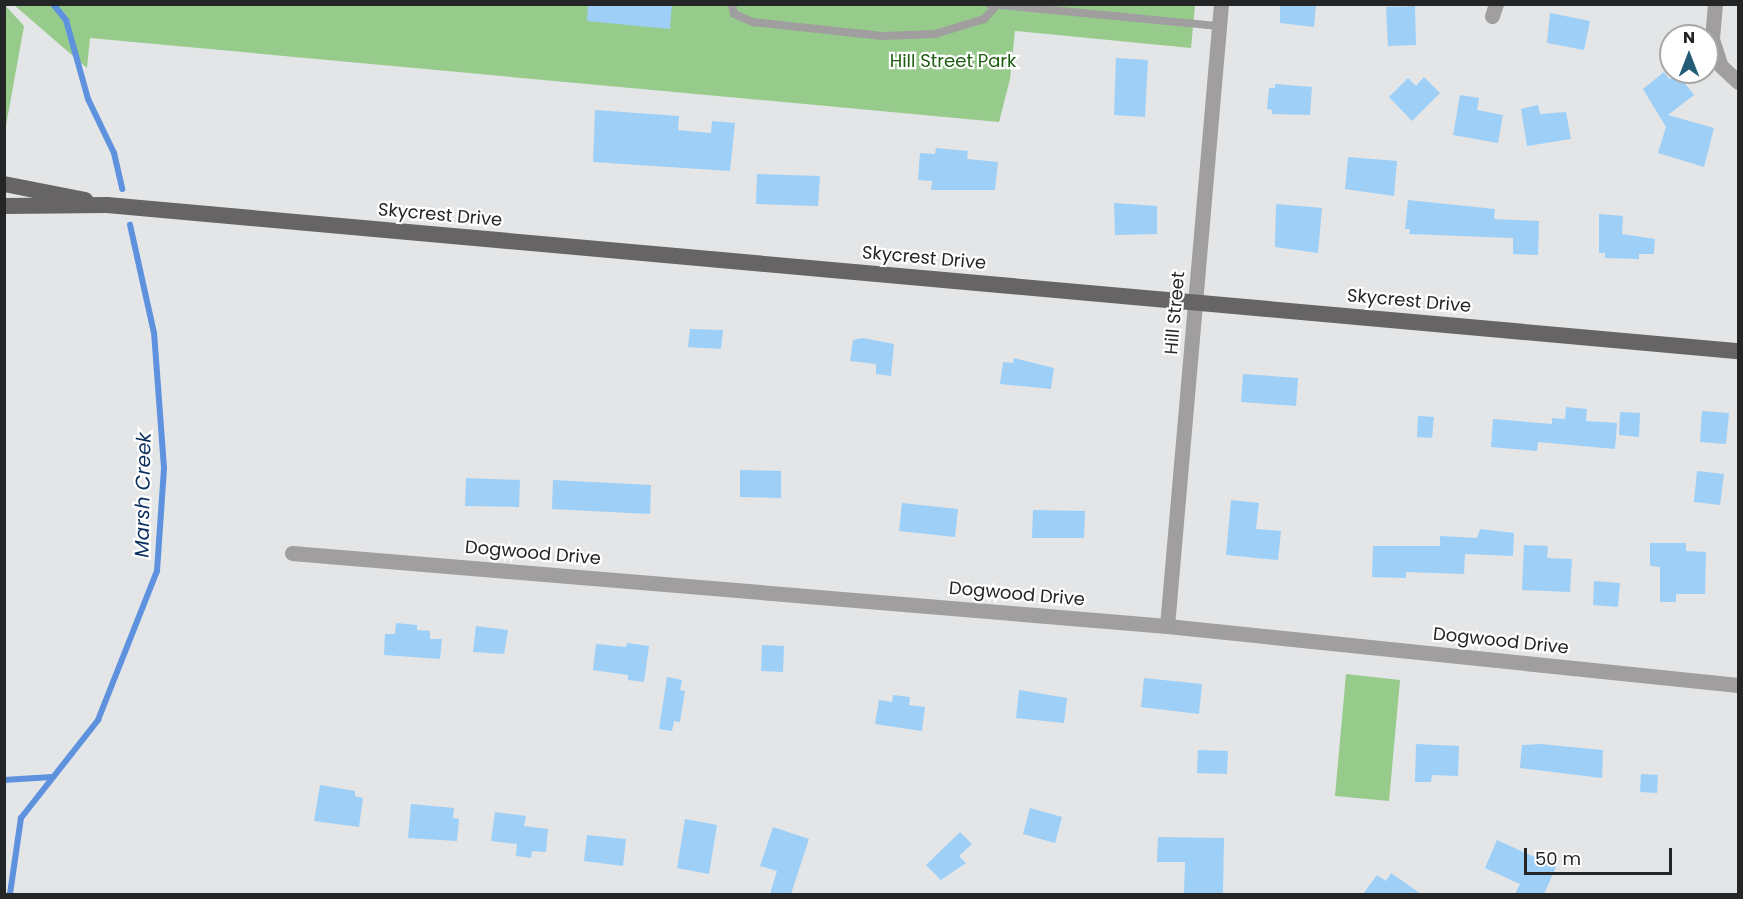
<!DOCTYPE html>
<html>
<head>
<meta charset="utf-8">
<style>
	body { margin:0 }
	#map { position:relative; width:1743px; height:899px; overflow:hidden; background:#e3e5e7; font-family:Poppins,sans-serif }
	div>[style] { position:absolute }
	.green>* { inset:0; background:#96cb8c }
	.stream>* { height:6px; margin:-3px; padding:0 3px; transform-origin:3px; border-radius:3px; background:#5e92df }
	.building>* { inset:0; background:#9dcff7 }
	.service>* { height:8px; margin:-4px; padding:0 4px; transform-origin:4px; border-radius:4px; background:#a09e9e }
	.minor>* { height:15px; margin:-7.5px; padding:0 7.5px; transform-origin:7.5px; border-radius:7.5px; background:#a09e9e }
	.primary>* { height:16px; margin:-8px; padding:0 8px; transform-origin:8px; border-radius:8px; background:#666464 }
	span { translate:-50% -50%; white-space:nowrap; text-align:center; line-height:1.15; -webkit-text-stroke:4.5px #fff; paint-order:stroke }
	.park-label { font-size:18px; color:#1d5d0e }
	.street-label { font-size:18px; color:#242526 }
	.water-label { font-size:20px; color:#0b2e5e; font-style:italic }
	.frame { position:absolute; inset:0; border:6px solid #242526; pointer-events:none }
	.north { position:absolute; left:1659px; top:24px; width:60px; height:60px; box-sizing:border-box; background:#fff; border:2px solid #a7a8a8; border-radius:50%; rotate:0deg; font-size:16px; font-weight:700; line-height:24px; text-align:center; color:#242526 }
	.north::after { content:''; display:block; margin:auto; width:21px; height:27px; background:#245c76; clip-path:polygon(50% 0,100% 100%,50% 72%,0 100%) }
	.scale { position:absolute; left:1524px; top:848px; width:148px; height:27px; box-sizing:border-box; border:3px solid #242526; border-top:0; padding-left:8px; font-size:18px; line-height:21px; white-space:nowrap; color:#242526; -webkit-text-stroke:4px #fff; paint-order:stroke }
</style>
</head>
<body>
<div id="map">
	<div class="green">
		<div style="clip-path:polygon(5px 5px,24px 26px,5px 131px)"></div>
		<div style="clip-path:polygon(14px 5px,1195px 5px,1191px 48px,1015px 31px,1010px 79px,999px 122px,90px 38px,87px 68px)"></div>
		<div style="clip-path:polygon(1346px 674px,1400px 680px,1389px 801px,1335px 796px)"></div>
	</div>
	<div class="stream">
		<div style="left:53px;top:4px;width:21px;rotate:51deg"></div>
		<div style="left:66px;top:20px;width:82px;rotate:74.4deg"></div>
		<div style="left:88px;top:99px;width:60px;rotate:64.3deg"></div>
		<div style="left:114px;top:153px;width:37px;rotate:77deg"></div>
		<div style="left:4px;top:780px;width:48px;rotate:-3.6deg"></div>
		<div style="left:10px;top:894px;width:77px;rotate:-81.8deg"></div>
		<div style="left:21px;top:818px;width:125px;rotate:-51.8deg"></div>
		<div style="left:98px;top:720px;width:160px;rotate:-68.4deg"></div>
		<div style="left:157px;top:571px;width:103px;rotate:-86.1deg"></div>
		<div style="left:164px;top:468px;width:135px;rotate:-94.2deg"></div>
		<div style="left:154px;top:333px;width:111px;rotate:-102.5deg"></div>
	</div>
	<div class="building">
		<div style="clip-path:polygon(588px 4px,672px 4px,670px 29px,587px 21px)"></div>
		<div style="clip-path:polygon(1280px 4px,1316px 4px,1314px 27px,1280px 23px)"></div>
		<div style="clip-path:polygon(1415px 6px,1416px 45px,1388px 46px,1386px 7px)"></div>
		<div style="clip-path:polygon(1550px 13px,1590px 21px,1584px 50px,1547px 43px)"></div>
		<div style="clip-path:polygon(1116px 58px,1148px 60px,1145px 117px,1114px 115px)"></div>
		<div style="clip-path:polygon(1664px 72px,1669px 79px,1680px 77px,1694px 95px,1668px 115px,1714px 128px,1704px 167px,1658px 153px,1666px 127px,1643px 89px)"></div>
		<div style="clip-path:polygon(1424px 77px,1440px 93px,1412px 121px,1389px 97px,1408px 78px,1416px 86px)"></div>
		<div style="clip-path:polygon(1275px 84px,1312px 87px,1310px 115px,1272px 114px,1272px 110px,1267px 109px,1269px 88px,1275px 88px)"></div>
		<div style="clip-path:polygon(1460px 95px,1479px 98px,1477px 110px,1503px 115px,1498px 143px,1453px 135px)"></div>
		<div style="clip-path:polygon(1538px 105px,1540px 114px,1566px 112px,1571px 139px,1527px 146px,1521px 109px)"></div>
		<div style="clip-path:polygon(595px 110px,679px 116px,678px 130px,711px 133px,712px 121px,735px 123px,730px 171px,593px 162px)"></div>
		<div style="clip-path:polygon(936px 148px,968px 151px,967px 159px,998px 162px,995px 190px,931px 190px,932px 181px,918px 180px,920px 153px,935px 154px)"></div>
		<div style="clip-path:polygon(1348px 157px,1397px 161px,1394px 196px,1345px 189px)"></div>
		<div style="clip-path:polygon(757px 174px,820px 176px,818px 206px,756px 204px)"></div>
		<div style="clip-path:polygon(1408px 200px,1495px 209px,1494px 219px,1539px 221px,1538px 255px,1513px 254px,1513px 238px,1409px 234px,1410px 229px,1405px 229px)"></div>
		<div style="clip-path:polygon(1114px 203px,1157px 206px,1157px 234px,1115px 235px)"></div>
		<div style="clip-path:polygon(1276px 204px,1322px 208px,1318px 253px,1275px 247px)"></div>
		<div style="clip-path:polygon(1599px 214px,1623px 216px,1622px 234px,1655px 239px,1654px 254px,1639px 254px,1639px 259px,1605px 258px,1605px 253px,1599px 253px)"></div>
		<div style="clip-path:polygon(690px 329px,723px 330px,721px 349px,688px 347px)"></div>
		<div style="clip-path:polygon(863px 338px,894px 344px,891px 376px,876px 374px,876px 364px,850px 361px,853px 340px)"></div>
		<div style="clip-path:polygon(1014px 358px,1054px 368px,1051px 389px,1000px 384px,1003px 362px,1013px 363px)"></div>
		<div style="clip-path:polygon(1243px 374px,1298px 378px,1296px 406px,1241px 402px)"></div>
		<div style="clip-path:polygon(1566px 407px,1587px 409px,1586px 421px,1617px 423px,1615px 449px,1538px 442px,1537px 451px,1491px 447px,1493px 419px,1552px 424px,1552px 418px,1565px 419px)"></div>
		<div style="clip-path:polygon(1702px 411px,1729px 413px,1726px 444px,1700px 442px)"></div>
		<div style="clip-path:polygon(1620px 412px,1640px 413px,1639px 437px,1619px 435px)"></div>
		<div style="clip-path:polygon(1418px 416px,1434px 417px,1432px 438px,1417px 437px)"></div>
		<div style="clip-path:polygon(740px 470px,781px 471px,781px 498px,740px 497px)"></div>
		<div style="clip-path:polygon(1697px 471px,1724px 474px,1720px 505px,1694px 502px)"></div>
		<div style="clip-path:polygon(466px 478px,520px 480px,519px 507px,465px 506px)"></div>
		<div style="clip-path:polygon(553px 480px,651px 485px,650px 514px,552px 509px)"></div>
		<div style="clip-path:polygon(1231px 500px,1259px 503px,1256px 529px,1281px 531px,1278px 560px,1226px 555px)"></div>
		<div style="clip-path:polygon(902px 503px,958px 509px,955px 537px,899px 531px)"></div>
		<div style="clip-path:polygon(1033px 510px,1085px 511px,1084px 538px,1032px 538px)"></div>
		<div style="clip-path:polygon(1480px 529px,1514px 533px,1513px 556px,1465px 554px,1464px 574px,1406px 572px,1406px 578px,1372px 577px,1373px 546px,1440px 546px,1440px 536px,1477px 538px)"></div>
		<div style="clip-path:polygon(1650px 543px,1686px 543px,1686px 551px,1706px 552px,1705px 594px,1676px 594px,1676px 602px,1660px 602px,1660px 567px,1650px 566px)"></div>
		<div style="clip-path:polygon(1524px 545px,1548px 546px,1547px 558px,1572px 559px,1570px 592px,1522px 590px)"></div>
		<div style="clip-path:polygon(1594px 581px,1620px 583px,1618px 607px,1593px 605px)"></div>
		<div style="clip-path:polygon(396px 623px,417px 625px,417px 630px,430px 631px,430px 639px,442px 639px,440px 659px,384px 655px,385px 634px,395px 634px)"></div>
		<div style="clip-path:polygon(476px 626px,508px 630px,504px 654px,473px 652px)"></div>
		<div style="clip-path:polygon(627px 643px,649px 646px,644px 682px,628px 680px,628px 675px,593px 670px,596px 644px,626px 647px)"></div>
		<div style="clip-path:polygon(762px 645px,784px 646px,783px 672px,761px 671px)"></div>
		<div style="clip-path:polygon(667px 677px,682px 680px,680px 690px,685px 691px,680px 722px,674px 721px,672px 731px,659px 729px)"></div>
		<div style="clip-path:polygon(1144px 678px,1202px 684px,1199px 714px,1141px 707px)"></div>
		<div style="clip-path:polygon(1019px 690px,1067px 698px,1064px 723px,1016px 718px)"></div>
		<div style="clip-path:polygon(893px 695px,910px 697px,909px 705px,925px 707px,922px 731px,875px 724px,879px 700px,892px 702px)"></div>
		<div style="clip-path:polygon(1416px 744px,1459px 746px,1458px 776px,1432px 775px,1431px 782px,1415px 782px)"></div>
		<div style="clip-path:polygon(1540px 744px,1603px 750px,1602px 778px,1520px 768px,1522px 745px)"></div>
		<div style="clip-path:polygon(1198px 750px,1228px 751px,1227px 774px,1197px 773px)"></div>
		<div style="clip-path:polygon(1641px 774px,1658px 775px,1657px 793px,1640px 792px)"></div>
		<div style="clip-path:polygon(320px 785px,355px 791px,355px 796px,363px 798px,359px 827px,314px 821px)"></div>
		<div style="clip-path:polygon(411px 804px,454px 808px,453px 818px,459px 819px,457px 841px,408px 838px)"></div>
		<div style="clip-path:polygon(1030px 808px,1062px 817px,1055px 843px,1023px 834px)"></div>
		<div style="clip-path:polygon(495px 812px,526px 816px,524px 826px,548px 829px,546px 852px,532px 851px,531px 858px,516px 856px,517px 844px,491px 841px)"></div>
		<div style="clip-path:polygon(685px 819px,717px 825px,709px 874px,677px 868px)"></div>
		<div style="clip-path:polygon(773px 827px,809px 839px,791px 894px,770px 894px,777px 871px,760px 866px)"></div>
		<div style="clip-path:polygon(960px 832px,972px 844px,959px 856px,966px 863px,941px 880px,926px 865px)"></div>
		<div style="clip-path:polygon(587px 835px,626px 839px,623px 866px,584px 861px)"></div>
		<div style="clip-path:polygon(1158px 837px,1224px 838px,1223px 894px,1184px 894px,1185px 862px,1157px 862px)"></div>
		<div style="clip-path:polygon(1497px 840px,1556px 867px,1544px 894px,1515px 894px,1520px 884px,1485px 868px)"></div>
		<div style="clip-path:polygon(1391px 873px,1421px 894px,1363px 894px,1377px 875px,1386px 881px)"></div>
	</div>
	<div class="service">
		<div style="left:732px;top:4px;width:10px;rotate:79deg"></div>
		<div style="left:734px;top:14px;width:21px;rotate:23deg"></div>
		<div style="left:753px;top:22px;width:130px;rotate:6.2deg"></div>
		<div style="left:882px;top:36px;width:53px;rotate:-2.2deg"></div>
		<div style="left:935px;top:34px;width:51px;rotate:-17deg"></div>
		<div style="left:984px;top:19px;width:16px;rotate:-47deg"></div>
		<div style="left:989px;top:4px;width:231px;rotate:5.5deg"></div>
	</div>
	<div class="minor">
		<div style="left:1715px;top:4px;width:35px;rotate:95deg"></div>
		<div style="left:1712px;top:39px;width:28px;rotate:72deg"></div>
		<div style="left:1721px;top:66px;width:23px;rotate:43deg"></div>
		<div style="left:1492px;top:16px;width:13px;rotate:-72deg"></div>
		<div style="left:292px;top:553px;width:878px;rotate:4.77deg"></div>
		<div style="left:1167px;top:626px;width:574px;rotate:5.9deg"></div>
		<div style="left:1167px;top:626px;width:624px;rotate:-85.04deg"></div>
	</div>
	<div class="primary">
		<div style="left:4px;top:184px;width:83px;rotate:11.2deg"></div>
		<div style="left:4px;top:206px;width:103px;rotate:-0.6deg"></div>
		<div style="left:107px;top:205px;width:1638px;rotate:5.12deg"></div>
	</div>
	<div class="park-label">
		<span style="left:953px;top:61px">Hill Street Park</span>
	</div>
	<div class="street-label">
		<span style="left:440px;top:215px;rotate:5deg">Skycrest Drive</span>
		<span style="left:924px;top:258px;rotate:5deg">Skycrest Drive</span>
		<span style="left:1409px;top:301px;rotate:5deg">Skycrest Drive</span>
		<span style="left:1175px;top:313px;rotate:-85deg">Hill Street</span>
		<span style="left:533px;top:553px;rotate:5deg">Dogwood Drive</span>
		<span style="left:1017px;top:594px;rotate:5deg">Dogwood Drive</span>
		<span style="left:1501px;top:641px;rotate:6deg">Dogwood Drive</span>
	</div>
	<div class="water-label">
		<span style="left:143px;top:495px;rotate:-89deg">Marsh Creek</span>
	</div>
	<div class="frame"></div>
	<div class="north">N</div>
	<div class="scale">50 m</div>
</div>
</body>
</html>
